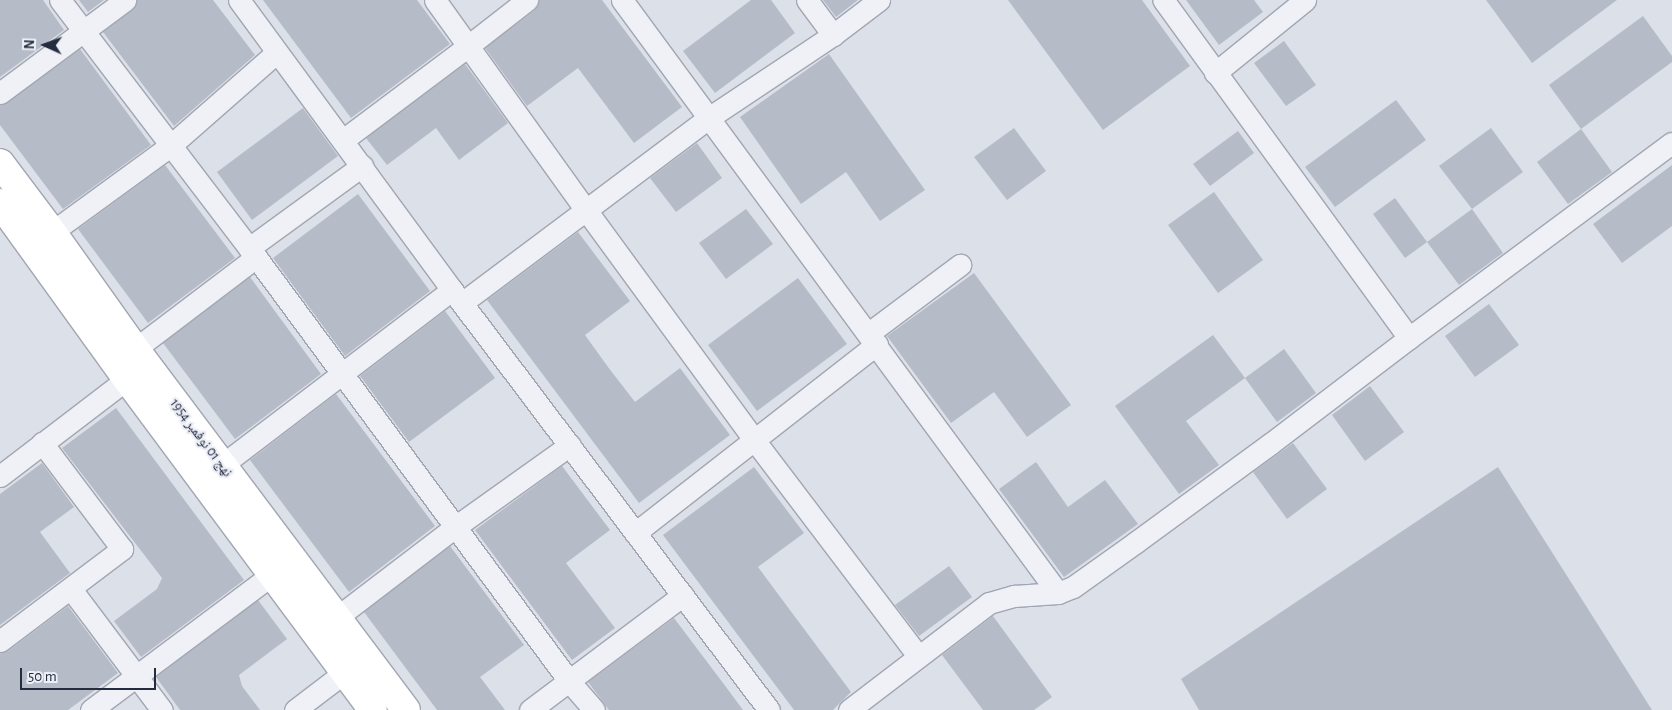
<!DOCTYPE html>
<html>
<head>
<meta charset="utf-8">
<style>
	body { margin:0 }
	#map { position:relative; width:1672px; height:710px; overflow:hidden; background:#dce0e8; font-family:"Alegreya Sans","Noto Naskh Arabic",sans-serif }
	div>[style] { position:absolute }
	.building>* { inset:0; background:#b6bbc8 }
	.roads { filter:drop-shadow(1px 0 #a1a6b2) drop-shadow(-1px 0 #a1a6b2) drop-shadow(0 1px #a1a6b2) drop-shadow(0 -1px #a1a6b2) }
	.minor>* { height:21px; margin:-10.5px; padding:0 10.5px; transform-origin:10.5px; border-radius:10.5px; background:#eff1f6 }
	.secondary>* { height:28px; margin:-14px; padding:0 14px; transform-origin:14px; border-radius:14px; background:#fff }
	span { translate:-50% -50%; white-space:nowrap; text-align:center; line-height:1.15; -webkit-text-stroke:4.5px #eceff6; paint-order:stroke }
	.street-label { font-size:14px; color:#252c40 }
	.north { position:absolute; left:20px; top:20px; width:50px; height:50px; -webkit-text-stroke:4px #eceff6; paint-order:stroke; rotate:272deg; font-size:14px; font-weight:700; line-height:20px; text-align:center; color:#252c40 }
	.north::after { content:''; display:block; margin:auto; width:18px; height:22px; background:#252c40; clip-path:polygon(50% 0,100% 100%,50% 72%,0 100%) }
	.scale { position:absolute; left:20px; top:668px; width:136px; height:22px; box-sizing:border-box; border:2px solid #252c40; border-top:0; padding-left:6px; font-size:15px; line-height:18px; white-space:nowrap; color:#252c40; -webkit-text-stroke:4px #eceff6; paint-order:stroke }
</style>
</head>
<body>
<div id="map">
	<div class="building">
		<div style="clip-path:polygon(0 0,43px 0,64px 30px,0 77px)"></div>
		<div style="clip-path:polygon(79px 0,104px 0,88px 12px)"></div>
		<div style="clip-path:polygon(137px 0,213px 0,255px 55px,174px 126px,103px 32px,132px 10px)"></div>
		<div style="clip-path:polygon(263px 0,417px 0,450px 44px,351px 118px)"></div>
		<div style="clip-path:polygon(539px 0,602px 0,682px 107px,634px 143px,578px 68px,527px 106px,485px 48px,535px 10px)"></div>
		<div style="clip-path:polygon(751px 0,771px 0,795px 33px,715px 93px,683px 51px)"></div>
		<div style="clip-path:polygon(823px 0,858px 0,836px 17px)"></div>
		<div style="clip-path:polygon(1008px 0,1142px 0,1190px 66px,1103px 130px)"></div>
		<div style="clip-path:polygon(1186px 0,1254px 0,1263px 12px,1219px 45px)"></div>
		<div style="clip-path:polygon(1486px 0,1617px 0,1532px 63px)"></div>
		<div style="clip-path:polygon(1643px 16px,1672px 56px,1672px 62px,1581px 129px,1549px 85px)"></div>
		<div style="clip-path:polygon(1284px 41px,1316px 85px,1286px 106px,1254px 63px)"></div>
		<div style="clip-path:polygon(80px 49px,151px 145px,63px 209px,0 125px,0 105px,7px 103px)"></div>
		<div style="clip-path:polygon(829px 54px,925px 190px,880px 221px,846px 172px,801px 204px,740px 117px)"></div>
		<div style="clip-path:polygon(465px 64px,508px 123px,459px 160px,436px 128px,387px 165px,366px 138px)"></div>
		<div style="clip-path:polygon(1396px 100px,1426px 140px,1335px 207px,1305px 167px)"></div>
		<div style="clip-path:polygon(303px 108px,338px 156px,252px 220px,217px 172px)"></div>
		<div style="clip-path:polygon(1014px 128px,1046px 171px,1007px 200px,974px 157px)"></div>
		<div style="clip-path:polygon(1491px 128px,1523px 172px,1472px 209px,1439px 166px)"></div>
		<div style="clip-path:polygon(1581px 129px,1612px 172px,1568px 204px,1537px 162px)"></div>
		<div style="clip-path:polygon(1238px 131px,1254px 153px,1210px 186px,1193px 164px)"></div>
		<div style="clip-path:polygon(697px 143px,722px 178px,676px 212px,650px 178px)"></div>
		<div style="clip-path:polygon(165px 165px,235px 258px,148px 323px,78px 229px)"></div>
		<div style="clip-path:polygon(1672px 165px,1672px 226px,1622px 263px,1593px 224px)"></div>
		<div style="clip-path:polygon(1214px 192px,1263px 260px,1218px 293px,1168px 225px)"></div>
		<div style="clip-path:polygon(358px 194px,430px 291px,345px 356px,273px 258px)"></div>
		<div style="clip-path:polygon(1395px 198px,1427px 242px,1405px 258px,1373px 214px)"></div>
		<div style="clip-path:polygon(746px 209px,773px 244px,726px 279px,699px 243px)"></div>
		<div style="clip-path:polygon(1472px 209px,1503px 253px,1459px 285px,1427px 242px)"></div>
		<div style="clip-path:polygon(578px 232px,630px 301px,585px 335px,608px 367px,635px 402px,680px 368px,730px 435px,639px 503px,487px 300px)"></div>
		<div style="clip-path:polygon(974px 273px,1071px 405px,1027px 437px,994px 392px,951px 423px,887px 336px)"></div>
		<div style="clip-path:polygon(250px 277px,321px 374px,235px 439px,163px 343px)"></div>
		<div style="clip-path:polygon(798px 278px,847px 344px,757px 411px,708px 345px)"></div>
		<div style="clip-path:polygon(1489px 304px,1519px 345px,1475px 377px,1445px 336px)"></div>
		<div style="clip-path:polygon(445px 311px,495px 378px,409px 442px,360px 376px)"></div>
		<div style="clip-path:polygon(1213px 335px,1245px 378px,1186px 421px,1219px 465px,1179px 494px,1115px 406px)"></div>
		<div style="clip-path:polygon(1284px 349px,1316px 393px,1277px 422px,1245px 378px)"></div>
		<div style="clip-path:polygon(1370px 386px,1404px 432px,1365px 461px,1332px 415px)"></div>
		<div style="clip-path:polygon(336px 394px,435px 526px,349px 592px,250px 460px)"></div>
		<div style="clip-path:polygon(116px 408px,244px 580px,141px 657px,114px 621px,157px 589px,162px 578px,62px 448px)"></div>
		<div style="clip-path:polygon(1293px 443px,1327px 489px,1287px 519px,1253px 472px)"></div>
		<div style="clip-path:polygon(1036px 462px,1068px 507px,1105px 480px,1138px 524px,1064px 577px,999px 489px)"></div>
		<div style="clip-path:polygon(42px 463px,74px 507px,40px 532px,70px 573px,0 625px,0 494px)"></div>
		<div style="clip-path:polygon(562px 466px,610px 530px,566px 563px,615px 628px,572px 660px,475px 530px)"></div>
		<div style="clip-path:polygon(754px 467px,804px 533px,758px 567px,851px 692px,833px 710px,794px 710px,663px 535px)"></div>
		<div style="clip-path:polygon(1498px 467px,1652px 710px,1199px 710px,1181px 679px)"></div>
		<div style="clip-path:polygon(450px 546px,524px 645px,480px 677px,505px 710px,437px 710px,364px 612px)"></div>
		<div style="clip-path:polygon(949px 566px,972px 597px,919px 636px,895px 605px)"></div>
		<div style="clip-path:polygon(258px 600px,287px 639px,239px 675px,242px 686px,260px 710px,180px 710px,156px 677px)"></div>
		<div style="clip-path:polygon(68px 606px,118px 673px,68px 710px,0 710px,0 653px,8px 651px)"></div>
		<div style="clip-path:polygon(993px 616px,1052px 697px,1034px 710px,983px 710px,942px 655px)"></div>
		<div style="clip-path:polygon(674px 618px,723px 683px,743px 710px,609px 710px,588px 682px)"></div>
	</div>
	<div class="roads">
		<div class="minor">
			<div style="left:60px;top:0;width:323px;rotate:52.7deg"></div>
			<div style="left:256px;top:257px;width:527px;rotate:53.56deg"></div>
			<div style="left:569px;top:681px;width:38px;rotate:49deg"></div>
			<div style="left:239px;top:0;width:360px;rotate:53.7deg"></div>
			<div style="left:452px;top:290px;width:526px;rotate:52.96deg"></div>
			<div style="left:435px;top:0;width:57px;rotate:54.3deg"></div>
			<div style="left:468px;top:46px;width:75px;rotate:-37.9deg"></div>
			<div style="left:622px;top:0;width:736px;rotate:53.68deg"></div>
			<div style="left:1058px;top:593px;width:16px;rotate:-22deg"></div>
			<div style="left:1073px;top:587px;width:77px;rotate:-35.5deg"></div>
			<div style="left:1136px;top:542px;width:166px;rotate:-36.2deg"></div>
			<div style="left:1270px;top:444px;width:175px;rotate:-37.3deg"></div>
			<div style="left:1409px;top:338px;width:418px;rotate:-126deg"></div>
			<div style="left:807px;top:0;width:44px;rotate:53.4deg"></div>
			<div style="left:1215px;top:73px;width:116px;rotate:-39deg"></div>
			<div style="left:0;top:93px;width:156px;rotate:-36.6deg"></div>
			<div style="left:343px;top:140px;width:156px;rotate:-36.9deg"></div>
			<div style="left:468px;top:46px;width:202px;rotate:54.3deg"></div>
			<div style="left:586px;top:210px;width:155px;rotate:-36.9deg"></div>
			<div style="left:710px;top:117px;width:148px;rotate:-33.7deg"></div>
			<div style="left:833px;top:35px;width:58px;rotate:-37.3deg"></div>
			<div style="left:52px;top:232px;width:146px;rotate:-36.1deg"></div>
			<div style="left:170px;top:146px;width:142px;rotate:-41.3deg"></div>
			<div style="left:249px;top:248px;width:140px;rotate:-36deg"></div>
			<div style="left:463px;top:302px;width:154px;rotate:-36.8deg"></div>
			<div style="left:586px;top:210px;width:286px;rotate:53.8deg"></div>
			<div style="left:755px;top:441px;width:270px;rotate:52.8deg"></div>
			<div style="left:869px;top:333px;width:114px;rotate:-36.8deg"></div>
			<div style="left:1409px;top:338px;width:327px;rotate:-36.6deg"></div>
			<div style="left:135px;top:349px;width:152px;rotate:-37.2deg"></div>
			<div style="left:222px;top:465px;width:289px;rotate:-37.3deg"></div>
			<div style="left:0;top:476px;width:160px;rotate:-37.4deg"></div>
			<div style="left:635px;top:533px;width:307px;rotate:-38deg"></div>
			<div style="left:71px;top:589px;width:151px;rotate:53.1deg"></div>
			<div style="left:336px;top:618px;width:150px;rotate:-37.4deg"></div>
			<div style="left:455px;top:527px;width:141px;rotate:-35.5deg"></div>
			<div style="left:0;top:641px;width:153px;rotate:-37deg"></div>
			<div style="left:122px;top:549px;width:133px;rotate:-127deg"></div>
			<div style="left:91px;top:710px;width:227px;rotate:-36.8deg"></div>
			<div style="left:295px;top:710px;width:63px;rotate:-37.2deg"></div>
			<div style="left:530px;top:710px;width:191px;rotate:-36.9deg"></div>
			<div style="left:849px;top:710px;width:176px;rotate:-37.4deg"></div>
			<div style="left:989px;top:603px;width:26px;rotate:-16deg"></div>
			<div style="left:1014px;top:596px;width:44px;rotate:-3.9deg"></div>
		</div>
		<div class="secondary">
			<div style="left:0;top:163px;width:86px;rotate:53deg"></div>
			<div style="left:52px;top:232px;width:143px;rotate:54.6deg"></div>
			<div style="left:135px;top:349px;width:451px;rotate:53.1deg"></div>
			<div style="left:0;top:203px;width:217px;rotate:54.2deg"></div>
			<div style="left:127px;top:379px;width:412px;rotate:53.4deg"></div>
		</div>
	</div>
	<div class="street-label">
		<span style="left:201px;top:438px;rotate:53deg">نهج 01 نوفمبر 1954</span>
	</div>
	<div class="north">N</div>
	<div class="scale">50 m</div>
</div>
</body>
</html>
